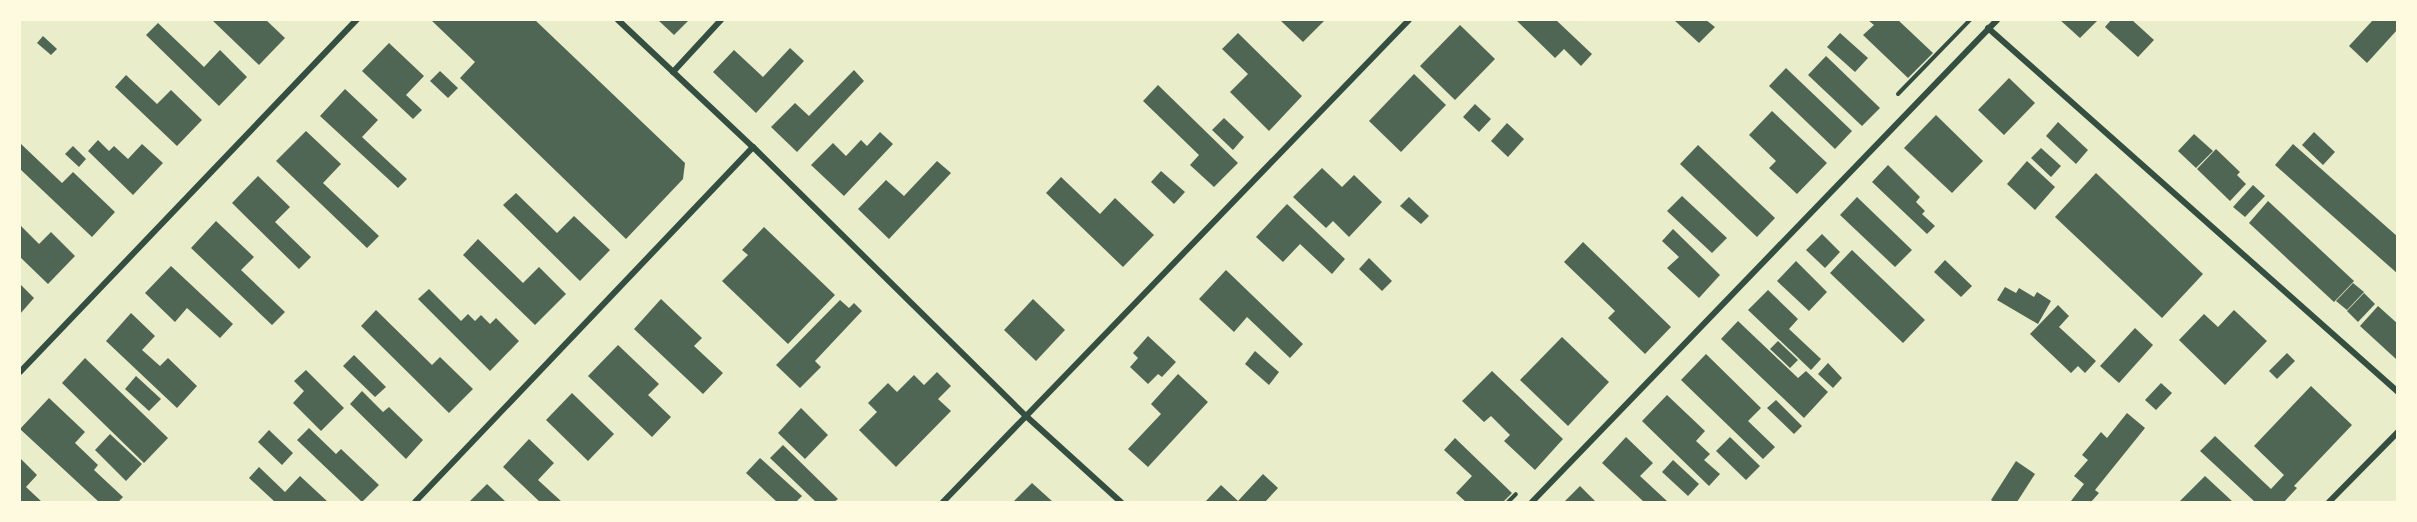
<!DOCTYPE html>
<html>
<head>
<meta charset="utf-8">
<style>
	body { margin:0 }
	#map { position:relative; width:2417px; height:522px; overflow:hidden; background:#e9edc9; font-family:"Noto Sans",sans-serif }
	div>[style] { position:absolute }
	.building>* { inset:0; background:#4f6655 }
	.path>* { height:4px; margin:-2px; padding:0 2px; transform-origin:2px; border-radius:2px; background:#344e41 }
	.minor>* { height:6px; margin:-3px; padding:0 3px; transform-origin:3px; border-radius:3px; background:#344e41 }
	span { translate:-50% -50%; white-space:nowrap; text-align:center; line-height:1.15; -webkit-text-stroke:6px #fefae0; paint-order:stroke }
	.frame { position:absolute; inset:0; border:21px solid #fefae0; pointer-events:none }
</style>
</head>
<body>
<div id="map">
	<div class="building">
		<div style="clip-path:polygon(212px 20px,266px 20px,285px 38px,259px 65px)"></div>
		<div style="clip-path:polygon(431px 20px,535px 20px,685px 163px,683px 179px,626px 239px,460px 78px,475px 62px)"></div>
		<div style="clip-path:polygon(658px 20px,689px 20px,674px 35px)"></div>
		<div style="clip-path:polygon(1280px 20px,1325px 20px,1303px 42px)"></div>
		<div style="clip-path:polygon(1516px 20px,1556px 20px,1592px 54px,1581px 66px,1564px 49px,1555px 58px)"></div>
		<div style="clip-path:polygon(1674px 20px,1706px 20px,1715px 27px,1699px 43px)"></div>
		<div style="clip-path:polygon(1868px 20px,1898px 20px,1933px 53px,1908px 78px,1863px 35px,1874px 25px)"></div>
		<div style="clip-path:polygon(2060px 20px,2098px 20px,2080px 38px)"></div>
		<div style="clip-path:polygon(2111px 20px,2132px 20px,2154px 40px,2138px 57px,2105px 27px)"></div>
		<div style="clip-path:polygon(2373px 20px,2398px 20px,2398px 29px,2367px 63px,2349px 46px)"></div>
		<div style="clip-path:polygon(158px 23px,204px 67px,220px 50px,247px 77px,219px 106px,146px 35px)"></div>
		<div style="clip-path:polygon(1460px 25px,1495px 59px,1455px 100px,1420px 66px)"></div>
		<div style="clip-path:polygon(1238px 33px,1302px 96px,1269px 131px,1230px 92px,1248px 74px,1222px 49px)"></div>
		<div style="clip-path:polygon(1840px 33px,1868px 58px,1855px 72px,1827px 47px)"></div>
		<div style="clip-path:polygon(43px 36px,57px 49px,51px 55px,37px 43px)"></div>
		<div style="clip-path:polygon(389px 43px,424px 76px,406px 95px,422px 110px,413px 119px,362px 71px)"></div>
		<div style="clip-path:polygon(790px 48px,804px 61px,756px 113px,713px 72px,734px 50px,763px 77px)"></div>
		<div style="clip-path:polygon(1826px 56px,1880px 108px,1862px 126px,1808px 75px)"></div>
		<div style="clip-path:polygon(1786px 68px,1852px 131px,1835px 149px,1769px 86px)"></div>
		<div style="clip-path:polygon(854px 70px,864px 81px,797px 152px,771px 127px,795px 103px,809px 116px)"></div>
		<div style="clip-path:polygon(440px 71px,458px 88px,448px 98px,430px 81px)"></div>
		<div style="clip-path:polygon(1414px 74px,1446px 105px,1401px 152px,1369px 121px)"></div>
		<div style="clip-path:polygon(126px 75px,157px 104px,171px 90px,202px 120px,177px 146px,115px 87px)"></div>
		<div style="clip-path:polygon(2009px 78px,2035px 103px,2004px 135px,1978px 110px)"></div>
		<div style="clip-path:polygon(1158px 85px,1238px 163px,1214px 187px,1190px 165px,1199px 155px,1143px 101px)"></div>
		<div style="clip-path:polygon(345px 89px,378px 120px,362px 137px,407px 179px,398px 188px,320px 116px)"></div>
		<div style="clip-path:polygon(1475px 104px,1491px 119px,1479px 132px,1463px 117px)"></div>
		<div style="clip-path:polygon(1772px 111px,1827px 163px,1797px 194px,1769px 168px,1776px 161px,1749px 135px)"></div>
		<div style="clip-path:polygon(1936px 115px,1983px 161px,1952px 193px,1904px 148px)"></div>
		<div style="clip-path:polygon(1224px 118px,1244px 137px,1233px 150px,1212px 130px)"></div>
		<div style="clip-path:polygon(2058px 122px,2088px 150px,2076px 164px,2046px 136px)"></div>
		<div style="clip-path:polygon(1507px 123px,1524px 139px,1508px 157px,1491px 141px)"></div>
		<div style="clip-path:polygon(306px 131px,341px 164px,323px 183px,379px 236px,367px 248px,276px 161px)"></div>
		<div style="clip-path:polygon(880px 132px,893px 144px,844px 196px,811px 165px,833px 143px,846px 156px,861px 140px,867px 146px)"></div>
		<div style="clip-path:polygon(2314px 132px,2335px 152px,2323px 165px,2302px 145px)"></div>
		<div style="clip-path:polygon(2194px 134px,2213px 151px,2196px 168px,2178px 151px)"></div>
		<div style="clip-path:polygon(98px 140px,109px 151px,114px 146px,128px 159px,142px 144px,163px 163px,133px 195px,88px 151px)"></div>
		<div style="clip-path:polygon(20px 143px,62px 183px,73px 172px,115px 212px,92px 237px,20px 169px)"></div>
		<div style="clip-path:polygon(2293px 144px,2398px 237px,2398px 274px,2275px 165px)"></div>
		<div style="clip-path:polygon(1698px 145px,1775px 218px,1757px 237px,1680px 164px)"></div>
		<div style="clip-path:polygon(73px 146px,86px 159px,79px 167px,65px 154px)"></div>
		<div style="clip-path:polygon(2041px 148px,2061px 166px,2051px 177px,2031px 158px)"></div>
		<div style="clip-path:polygon(2216px 149px,2240px 172px,2237px 175px,2246px 184px,2230px 201px,2197px 169px)"></div>
		<div style="clip-path:polygon(937px 161px,951px 173px,889px 239px,858px 209px,886px 180px,904px 196px)"></div>
		<div style="clip-path:polygon(2027px 161px,2055px 187px,2035px 210px,2007px 184px)"></div>
		<div style="clip-path:polygon(1888px 165px,1920px 197px,1916px 202px,1925px 211px,1922px 214px,1935px 226px,1927px 234px,1872px 182px)"></div>
		<div style="clip-path:polygon(1322px 168px,1342px 187px,1354px 175px,1382px 202px,1349px 237px,1333px 221px,1326px 228px,1293px 197px)"></div>
		<div style="clip-path:polygon(1161px 171px,1185px 192px,1174px 204px,1151px 182px)"></div>
		<div style="clip-path:polygon(2096px 173px,2203px 274px,2162px 318px,2055px 217px)"></div>
		<div style="clip-path:polygon(258px 176px,290px 207px,275px 222px,311px 257px,299px 269px,232px 203px)"></div>
		<div style="clip-path:polygon(1061px 177px,1100px 214px,1115px 198px,1154px 235px,1123px 267px,1046px 193px)"></div>
		<div style="clip-path:polygon(2253px 185px,2265px 196px,2245px 217px,2233px 207px)"></div>
		<div style="clip-path:polygon(516px 193px,557px 233px,574px 216px,610px 250px,580px 281px,503px 205px)"></div>
		<div style="clip-path:polygon(1682px 196px,1727px 238px,1712px 253px,1667px 211px)"></div>
		<div style="clip-path:polygon(1409px 197px,1429px 216px,1421px 224px,1400px 206px)"></div>
		<div style="clip-path:polygon(1857px 197px,1912px 250px,1895px 267px,1840px 215px)"></div>
		<div style="clip-path:polygon(2268px 201px,2354px 281px,2334px 302px,2249px 223px)"></div>
		<div style="clip-path:polygon(1287px 204px,1345px 259px,1332px 274px,1300px 244px,1283px 262px,1256px 237px)"></div>
		<div style="clip-path:polygon(216px 221px,254px 257px,241px 270px,285px 312px,272px 325px,191px 248px)"></div>
		<div style="clip-path:polygon(20px 225px,39px 244px,51px 232px,75px 256px,48px 284px,20px 257px)"></div>
		<div style="clip-path:polygon(764px 227px,835px 295px,788px 344px,722px 281px,748px 255px,742px 250px)"></div>
		<div style="clip-path:polygon(1673px 229px,1720px 275px,1699px 298px,1667px 268px,1679px 257px,1662px 241px)"></div>
		<div style="clip-path:polygon(1822px 234px,1840px 252px,1825px 268px,1806px 250px)"></div>
		<div style="clip-path:polygon(478px 239px,523px 283px,539px 267px,566px 294px,535px 325px,463px 255px)"></div>
		<div style="clip-path:polygon(1583px 242px,1671px 327px,1645px 354px,1608px 318px,1615px 311px,1564px 262px)"></div>
		<div style="clip-path:polygon(1852px 250px,1925px 320px,1903px 343px,1830px 273px)"></div>
		<div style="clip-path:polygon(1369px 258px,1392px 281px,1382px 291px,1359px 269px)"></div>
		<div style="clip-path:polygon(1945px 260px,1972px 286px,1961px 297px,1934px 272px)"></div>
		<div style="clip-path:polygon(1796px 261px,1827px 292px,1809px 311px,1777px 281px)"></div>
		<div style="clip-path:polygon(171px 266px,233px 324px,220px 338px,187px 308px,175px 322px,145px 293px)"></div>
		<div style="clip-path:polygon(1226px 270px,1303px 344px,1290px 358px,1247px 317px,1234px 332px,1199px 299px)"></div>
		<div style="clip-path:polygon(2353px 283px,2364px 292px,2347px 310px,2336px 301px)"></div>
		<div style="clip-path:polygon(20px 284px,34px 298px,20px 314px)"></div>
		<div style="clip-path:polygon(2005px 287px,2016px 293px,2019px 288px,2034px 297px,2037px 292px,2051px 301px,2038px 324px,1997px 300px)"></div>
		<div style="clip-path:polygon(429px 289px,461px 321px,468px 314px,475px 321px,481px 315px,490px 324px,496px 318px,519px 341px,490px 371px,418px 299px)"></div>
		<div style="clip-path:polygon(1768px 290px,1798px 319px,1789px 329px,1821px 359px,1811px 370px,1748px 310px)"></div>
		<div style="clip-path:polygon(2364px 293px,2375px 304px,2358px 322px,2347px 311px)"></div>
		<div style="clip-path:polygon(661px 299px,702px 338px,694px 346px,723px 373px,703px 394px,634px 329px)"></div>
		<div style="clip-path:polygon(1033px 299px,1065px 330px,1036px 361px,1004px 330px)"></div>
		<div style="clip-path:polygon(840px 300px,849px 308px,854px 303px,862px 311px,815px 361px,821px 367px,800px 388px,776px 365px)"></div>
		<div style="clip-path:polygon(2058px 305px,2069px 316px,2059px 327px,2096px 361px,2085px 373px,2078px 366px,2071px 373px,2030px 334px)"></div>
		<div style="clip-path:polygon(2378px 306px,2398px 324px,2396px 359px,2360px 326px)"></div>
		<div style="clip-path:polygon(376px 310px,432px 365px,440px 357px,473px 389px,449px 413px,361px 326px)"></div>
		<div style="clip-path:polygon(2234px 310px,2267px 341px,2225px 385px,2179px 340px,2204px 314px,2218px 327px)"></div>
		<div style="clip-path:polygon(131px 313px,155px 336px,142px 350px,160px 366px,168px 358px,197px 386px,177px 408px,106px 341px)"></div>
		<div style="clip-path:polygon(1738px 321px,1798px 378px,1806px 371px,1828px 392px,1804px 418px,1721px 339px)"></div>
		<div style="clip-path:polygon(2135px 328px,2153px 345px,2119px 383px,2100px 366px)"></div>
		<div style="clip-path:polygon(1148px 336px,1176px 362px,1162px 377px,1158px 374px,1148px 384px,1130px 367px,1138px 358px,1133px 353px)"></div>
		<div style="clip-path:polygon(1562px 337px,1609px 382px,1568px 426px,1520px 380px)"></div>
		<div style="clip-path:polygon(1778px 341px,1798px 360px,1790px 368px,1770px 349px)"></div>
		<div style="clip-path:polygon(618px 345px,659px 384px,648px 395px,671px 417px,652px 437px,588px 376px)"></div>
		<div style="clip-path:polygon(1255px 351px,1279px 372px,1269px 385px,1245px 364px)"></div>
		<div style="clip-path:polygon(2287px 353px,2295px 361px,2277px 379px,2269px 371px)"></div>
		<div style="clip-path:polygon(1706px 354px,1761px 408px,1748px 421px,1775px 447px,1763px 459px,1681px 380px)"></div>
		<div style="clip-path:polygon(354px 355px,386px 387px,375px 397px,343px 366px)"></div>
		<div style="clip-path:polygon(85px 358px,168px 438px,144px 463px,62px 383px)"></div>
		<div style="clip-path:polygon(1828px 363px,1842px 378px,1833px 388px,1818px 374px)"></div>
		<div style="clip-path:polygon(306px 370px,344px 408px,321px 431px,293px 403px,304px 391px,294px 381px)"></div>
		<div style="clip-path:polygon(1492px 371px,1563px 439px,1535px 470px,1504px 441px,1510px 435px,1491px 416px,1484px 422px,1462px 401px)"></div>
		<div style="clip-path:polygon(937px 372px,951px 386px,938px 399px,951px 411px,896px 467px,859px 430px,877px 412px,868px 403px,888px 383px,897px 392px,914px 375px,924px 385px)"></div>
		<div style="clip-path:polygon(1178px 374px,1208px 402px,1148px 467px,1128px 449px,1161px 414px,1151px 404px)"></div>
		<div style="clip-path:polygon(136px 376px,161px 399px,149px 411px,125px 389px)"></div>
		<div style="clip-path:polygon(2161px 383px,2172px 393px,2156px 410px,2145px 400px)"></div>
		<div style="clip-path:polygon(2311px 386px,2352px 425px,2294px 486px,2297px 488px,2284px 502px,2255px 502px,2200px 451px,2215px 436px,2271px 489px,2284px 475px,2254px 446px)"></div>
		<div style="clip-path:polygon(362px 391px,383px 412px,389px 407px,423px 440px,406px 459px,350px 404px)"></div>
		<div style="clip-path:polygon(572px 393px,614px 434px,588px 461px,546px 420px)"></div>
		<div style="clip-path:polygon(1667px 395px,1705px 431px,1696px 441px,1710px 454px,1704px 460px,1720px 474px,1709px 486px,1642px 421px)"></div>
		<div style="clip-path:polygon(49px 398px,85px 432px,75px 443px,98px 465px,94px 470px,123px 497px,118px 502px,99px 502px,20px 429px)"></div>
		<div style="clip-path:polygon(1776px 400px,1802px 426px,1794px 434px,1767px 408px)"></div>
		<div style="clip-path:polygon(801px 408px,828px 435px,805px 459px,778px 433px)"></div>
		<div style="clip-path:polygon(2127px 413px,2145px 428px,2095px 490px,2099px 493px,2091px 502px,2073px 502px,2071px 501px,2084px 484px,2074px 476px,2088px 460px,2082px 455px,2101px 432px,2107px 438px)"></div>
		<div style="clip-path:polygon(309px 428px,336px 454px,341px 449px,379px 485px,362px 502px,297px 440px)"></div>
		<div style="clip-path:polygon(269px 430px,293px 453px,282px 465px,258px 442px)"></div>
		<div style="clip-path:polygon(110px 434px,142px 464px,126px 481px,95px 450px)"></div>
		<div style="clip-path:polygon(1626px 437px,1653px 463px,1640px 476px,1668px 502px,1644px 502px,1602px 463px)"></div>
		<div style="clip-path:polygon(1730px 437px,1760px 466px,1746px 480px,1716px 451px)"></div>
		<div style="clip-path:polygon(1455px 438px,1512px 493px,1503px 502px,1466px 502px,1456px 493px,1472px 476px,1444px 450px)"></div>
		<div style="clip-path:polygon(529px 439px,554px 463px,538px 480px,562px 502px,540px 502px,503px 467px)"></div>
		<div style="clip-path:polygon(783px 445px,838px 499px,834px 502px,816px 502px,770px 458px)"></div>
		<div style="clip-path:polygon(20px 458px,37px 475px,26px 487px,42px 502px,20px 502px)"></div>
		<div style="clip-path:polygon(760px 458px,802px 496px,796px 502px,777px 502px,746px 473px)"></div>
		<div style="clip-path:polygon(1673px 460px,1699px 484px,1688px 496px,1662px 472px)"></div>
		<div style="clip-path:polygon(2016px 461px,2035px 474px,2017px 502px,1994px 502px,1991px 500px)"></div>
		<div style="clip-path:polygon(259px 467px,285px 492px,300px 476px,328px 502px,275px 502px,249px 478px)"></div>
		<div style="clip-path:polygon(1263px 474px,1278px 488px,1265px 502px,1205px 502px,1221px 485px,1238px 501px)"></div>
		<div style="clip-path:polygon(2205px 476px,2233px 502px,2179px 502px)"></div>
		<div style="clip-path:polygon(1032px 483px,1053px 502px,1013px 502px)"></div>
		<div style="clip-path:polygon(487px 484px,506px 502px,469px 502px)"></div>
		<div style="clip-path:polygon(1580px 486px,1596px 502px,1564px 502px)"></div>
	</div>
	<div class="path">
		<div style="left:1898px;top:94px;width:103px;rotate:-45.8deg"></div>
		<div style="left:1508px;top:502px;width:11px;rotate:-45deg"></div>
	</div>
	<div class="minor">
		<div style="left:618px;top:20px;width:185px;rotate:43.3deg"></div>
		<div style="left:753px;top:147px;width:383px;rotate:44.6deg"></div>
		<div style="left:1026px;top:416px;width:128px;rotate:42.2deg"></div>
		<div style="left:1988px;top:28px;width:548px;rotate:41.6deg"></div>
		<div style="left:673px;top:72px;width:71px;rotate:-47.3deg"></div>
		<div style="left:20px;top:372px;width:487px;rotate:-46.3deg"></div>
		<div style="left:415px;top:502px;width:490px;rotate:-46.4deg"></div>
		<div style="left:943px;top:502px;width:670px;rotate:-45.97deg"></div>
		<div style="left:1532px;top:502px;width:670px;rotate:-46.03deg"></div>
		<div style="left:2329px;top:502px;width:98px;rotate:-45.4deg"></div>
	</div>
	<div class="frame"></div>
</div>
</body>
</html>
